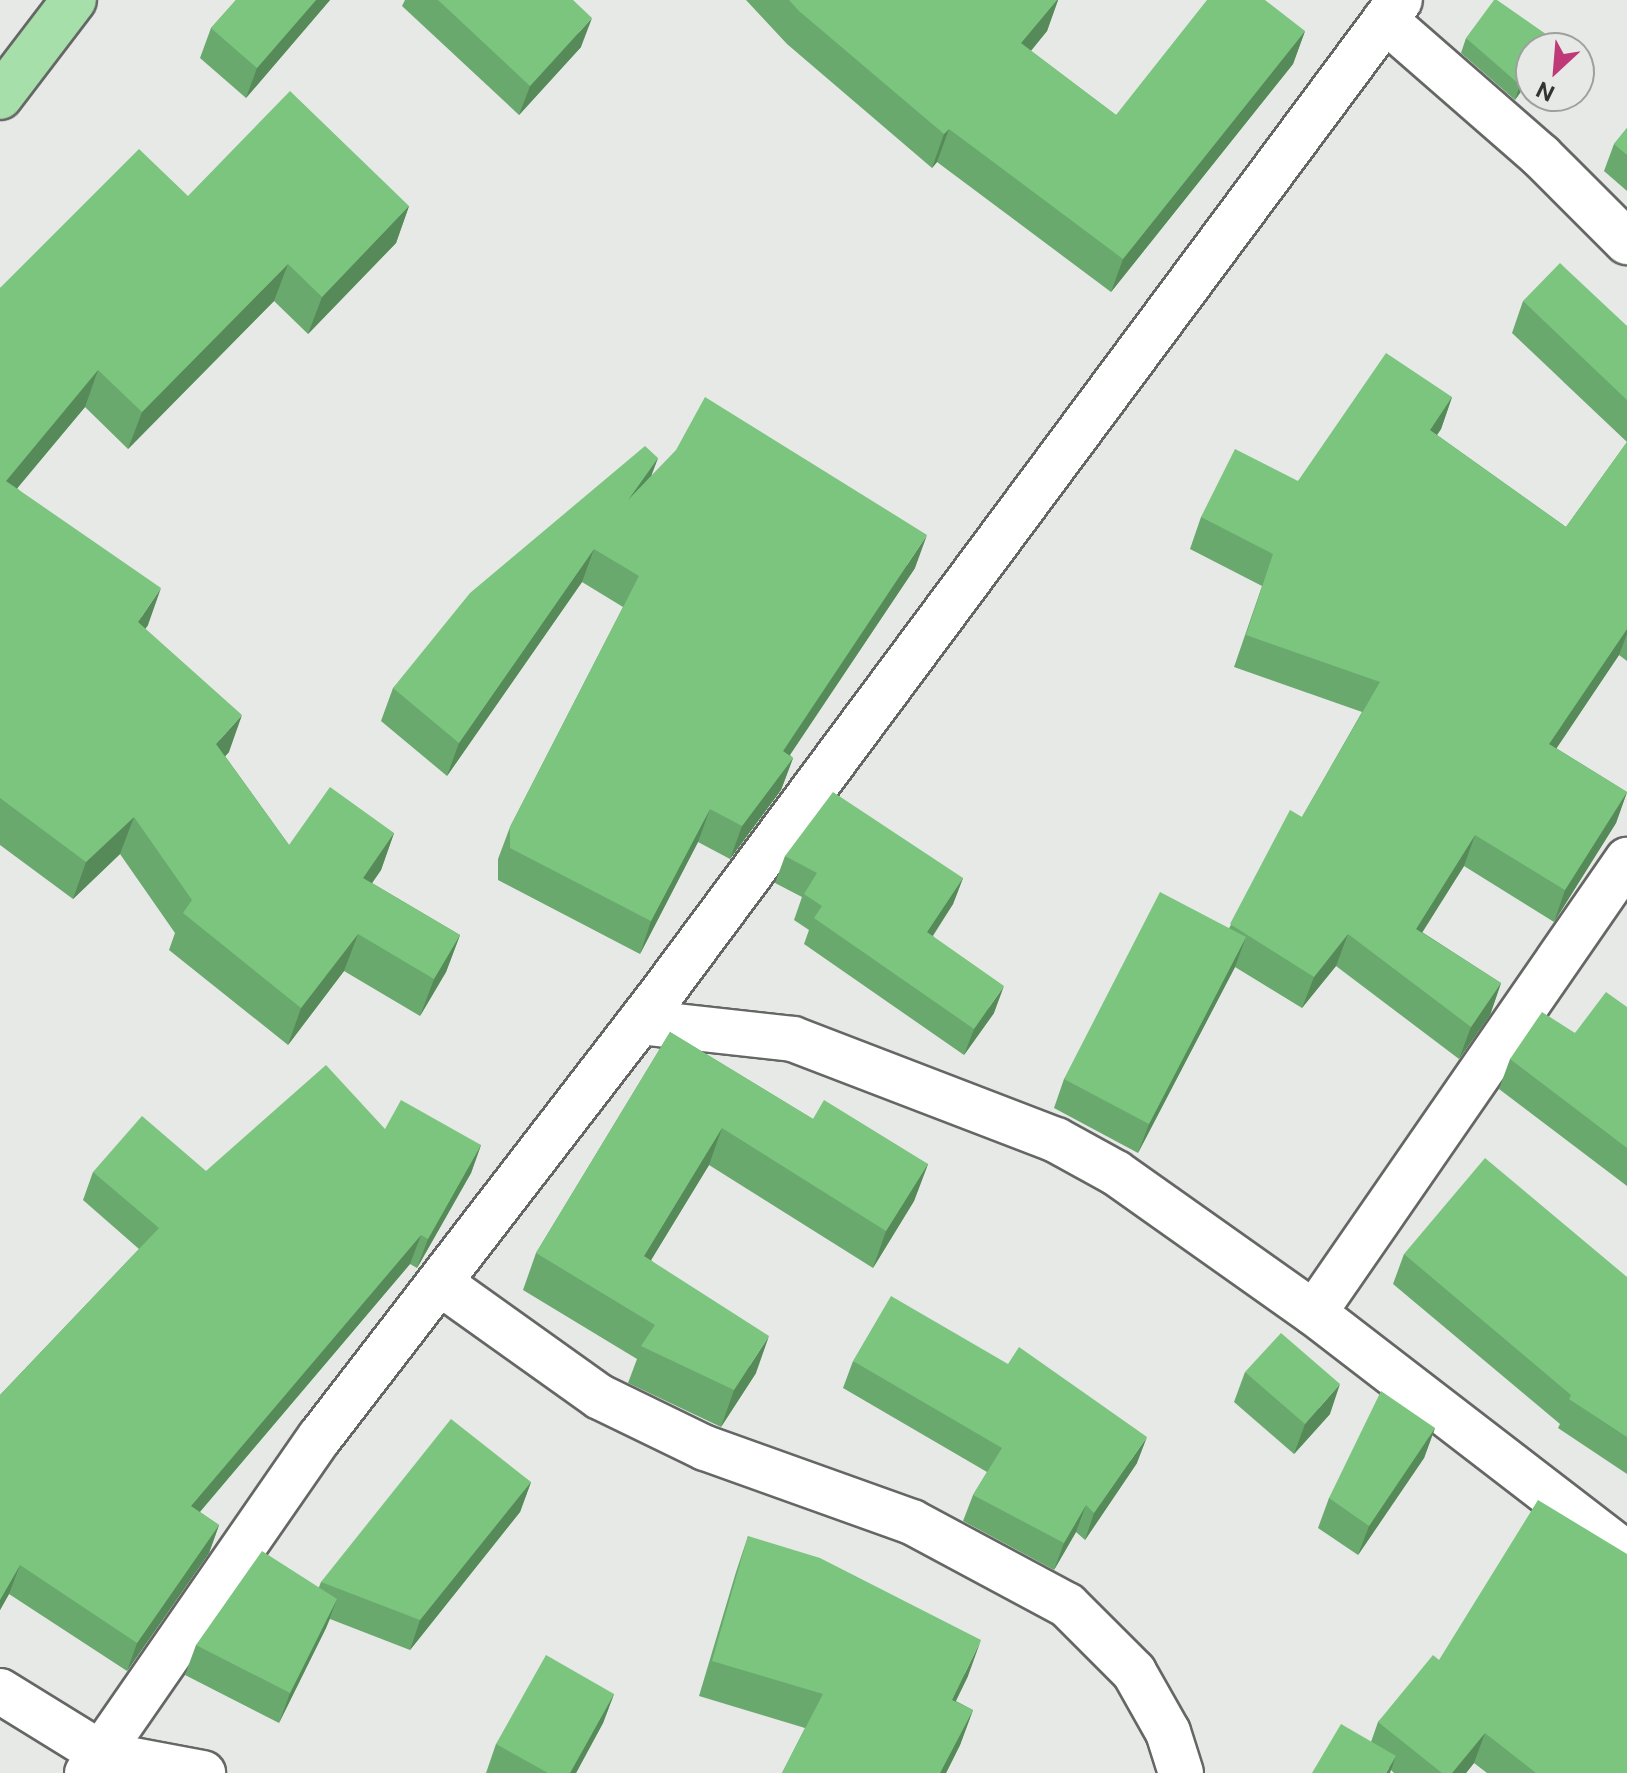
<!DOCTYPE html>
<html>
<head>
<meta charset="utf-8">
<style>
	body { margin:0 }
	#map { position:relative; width:1627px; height:1773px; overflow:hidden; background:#e6e9e6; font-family:"Public Sans",sans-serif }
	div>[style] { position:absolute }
	.roads { filter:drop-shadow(2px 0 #656765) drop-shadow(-2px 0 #656765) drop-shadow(0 2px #656765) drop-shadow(0 -2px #656765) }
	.minor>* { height:44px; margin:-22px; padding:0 22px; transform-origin:22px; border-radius:22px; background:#fff }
	.primary>* { height:44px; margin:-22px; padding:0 22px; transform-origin:22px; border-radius:22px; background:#a7dfab }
	.wall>* { inset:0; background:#6aa96d }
	.shaded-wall>* { inset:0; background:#568a59 }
	.building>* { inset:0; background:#7bc57f }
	span { translate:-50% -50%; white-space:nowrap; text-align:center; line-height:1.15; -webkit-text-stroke:6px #e6e9e6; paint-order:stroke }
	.north { position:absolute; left:1515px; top:32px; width:80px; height:80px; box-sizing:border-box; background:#e6e9e6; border:2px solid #9ea09e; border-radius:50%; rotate:206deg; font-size:22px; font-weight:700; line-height:32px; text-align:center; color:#323332 }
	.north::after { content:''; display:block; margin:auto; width:28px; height:36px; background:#bf3878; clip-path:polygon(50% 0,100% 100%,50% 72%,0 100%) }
</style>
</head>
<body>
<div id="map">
	<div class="roads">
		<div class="minor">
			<div style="left:1385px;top:20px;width:207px;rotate:41.1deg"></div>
			<div style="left:1541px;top:156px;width:122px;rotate:45deg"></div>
			<div style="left:640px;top:1022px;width:154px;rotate:6.3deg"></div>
			<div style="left:793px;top:1039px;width:282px;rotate:21deg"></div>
			<div style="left:1056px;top:1140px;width:68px;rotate:28.8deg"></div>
			<div style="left:1116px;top:1173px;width:242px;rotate:35.3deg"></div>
			<div style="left:1314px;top:1313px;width:395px;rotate:37.6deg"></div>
			<div style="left:440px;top:1283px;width:196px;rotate:35.5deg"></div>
			<div style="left:600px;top:1397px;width:117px;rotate:25.9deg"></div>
			<div style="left:705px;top:1448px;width:220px;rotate:19.7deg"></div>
			<div style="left:912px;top:1522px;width:176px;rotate:28.2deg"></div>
			<div style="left:1067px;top:1605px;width:95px;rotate:45deg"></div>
			<div style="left:1134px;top:1672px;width:69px;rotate:60.5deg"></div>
			<div style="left:1168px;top:1732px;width:43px;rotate:72.4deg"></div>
			<div style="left:1314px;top:1313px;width:551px;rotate:-55.36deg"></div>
			<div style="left:0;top:1691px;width:120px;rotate:31.7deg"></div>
			<div style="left:102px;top:1754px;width:103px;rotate:10.7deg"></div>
			<div style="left:87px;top:1773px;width:409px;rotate:-55.3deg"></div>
			<div style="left:320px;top:1437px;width:555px;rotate:-52.39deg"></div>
			<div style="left:659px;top:997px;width:1242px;rotate:-53.38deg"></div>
		</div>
		<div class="primary">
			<div style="left:0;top:97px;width:122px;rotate:-52.7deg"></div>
		</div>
	</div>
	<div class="wall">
		<div style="clip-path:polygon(236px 0,330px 0,246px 98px,200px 58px,211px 28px)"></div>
		<div style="clip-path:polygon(405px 0,573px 0,581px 47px,519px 115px,402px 6px)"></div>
		<div style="clip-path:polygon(746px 0,1058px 0,1047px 31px,1031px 51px,1116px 115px,1305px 31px,1293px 64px,1111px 292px,937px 162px,932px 168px,787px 44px)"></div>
		<div style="clip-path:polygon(1466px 38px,1531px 77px,1515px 100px,1461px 53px)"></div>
		<div style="clip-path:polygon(1627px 128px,1627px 191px,1604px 171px,1614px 144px)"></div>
		<div style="clip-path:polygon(188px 196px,409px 206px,396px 243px,308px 334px,274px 301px,128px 449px,85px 407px,17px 488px,148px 625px,145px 629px,229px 752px,225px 756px,289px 845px,394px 833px,381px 870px,372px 883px,460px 935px,446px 972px,420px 1016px,344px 971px,288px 1045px,169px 950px,175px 933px,120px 854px,73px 899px,0 845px,0 288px)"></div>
		<div style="clip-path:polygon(1523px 301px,1627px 326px,1627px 661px,1619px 655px,1556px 748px,1627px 792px,1616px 823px,1554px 922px,1464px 866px,1422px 932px,1501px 983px,1490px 1015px,1459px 1059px,1336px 966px,1302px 1008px,1235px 967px,1138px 1153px,1054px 1108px,1064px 1079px,1229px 928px,1302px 817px,1362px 712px,1234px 667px,1262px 586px,1190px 549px,1201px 517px,1298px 481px,1452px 397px,1441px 429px,1437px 435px,1566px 527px,1627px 442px,1512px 333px)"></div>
		<div style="clip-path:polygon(658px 458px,651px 475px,915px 568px,790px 755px,793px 758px,781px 790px,730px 859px,698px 842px,640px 954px,498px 880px,498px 859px,510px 827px,623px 607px,582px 582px,447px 776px,381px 721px,393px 688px)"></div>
		<div style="clip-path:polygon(785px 856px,963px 878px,953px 904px,933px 936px,994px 1013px,964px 1055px,804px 944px,809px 930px,794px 920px,802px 897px,775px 883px)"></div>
		<div style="clip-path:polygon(1627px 1007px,1627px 1186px,1499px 1089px,1510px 1059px,1575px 1033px)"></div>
		<div style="clip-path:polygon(670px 1032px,813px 1119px,928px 1164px,914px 1201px,873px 1268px,709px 1165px,651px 1260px,756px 1373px,721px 1427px,628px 1383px,637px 1359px,523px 1290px,536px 1253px)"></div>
		<div style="clip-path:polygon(385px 1129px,481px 1145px,471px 1173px,417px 1268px,410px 1264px,200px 1512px,219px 1525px,209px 1553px,127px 1671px,9px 1594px,0 1610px,0 1395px,139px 1249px,83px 1200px,93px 1172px,206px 1171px)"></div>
		<div style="clip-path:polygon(1404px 1254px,1627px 1277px,1627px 1474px,1558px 1428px,1560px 1424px,1393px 1284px)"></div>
		<div style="clip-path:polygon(853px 1361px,1137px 1463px,1085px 1540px,1076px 1532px,1054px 1570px,963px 1521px,973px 1495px,987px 1472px,843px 1388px)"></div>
		<div style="clip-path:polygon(1245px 1372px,1330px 1414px,1294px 1454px,1234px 1402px)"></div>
		<div style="clip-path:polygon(1435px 1428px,1424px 1458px,1358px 1555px,1318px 1528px,1329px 1498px)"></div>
		<div style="clip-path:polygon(531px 1482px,520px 1512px,410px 1650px,330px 1619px,326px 1628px,279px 1723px,185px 1675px,196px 1645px,319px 1587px,321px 1582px)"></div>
		<div style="clip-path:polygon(748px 1536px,968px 1676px,956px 1701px,973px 1710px,960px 1745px,946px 1773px,782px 1773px,805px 1728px,699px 1696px,736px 1572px)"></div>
		<div style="clip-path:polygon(1439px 1660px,1627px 1773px,1487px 1773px,1474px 1763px,1466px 1773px,1394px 1773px,1391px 1770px,1371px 1742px,1378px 1722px)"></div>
		<div style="clip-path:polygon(614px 1694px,603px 1723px,576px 1773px,486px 1773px,496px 1744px)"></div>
	</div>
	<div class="shaded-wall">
		<div style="clip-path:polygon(316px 0,330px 0,246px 98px,257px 68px)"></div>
		<div style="clip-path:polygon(1057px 0,1058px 0,1047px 31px,1009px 77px,1021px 43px)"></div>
		<div style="clip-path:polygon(592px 18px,581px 47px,519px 115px,530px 86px)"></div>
		<div style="clip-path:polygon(1305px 31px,1293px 64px,1111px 292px,1123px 259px)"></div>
		<div style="clip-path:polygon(1531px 70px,1531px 77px,1515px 100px,1520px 85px)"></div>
		<div style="clip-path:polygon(949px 129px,937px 162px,932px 168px,944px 134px)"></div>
		<div style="clip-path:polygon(409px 206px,396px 243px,308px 334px,322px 297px)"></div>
		<div style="clip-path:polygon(288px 264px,274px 301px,128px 449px,142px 412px)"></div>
		<div style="clip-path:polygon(98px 370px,85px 407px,0 509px,6px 481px)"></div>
		<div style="clip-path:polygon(1452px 397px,1441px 429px,1419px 461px,1430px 430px)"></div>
		<div style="clip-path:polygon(658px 458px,646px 490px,628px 500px)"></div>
		<div style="clip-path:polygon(927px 535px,915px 568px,771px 783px,783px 751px)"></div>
		<div style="clip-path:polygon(594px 549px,582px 582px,447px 776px,459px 743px)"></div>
		<div style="clip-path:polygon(161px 588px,148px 625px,124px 659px,138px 622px)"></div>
		<div style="clip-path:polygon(1627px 629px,1627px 634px,1619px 655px,1538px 776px,1549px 744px)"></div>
		<div style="clip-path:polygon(242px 715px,229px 752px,203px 781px,216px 744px)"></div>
		<div style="clip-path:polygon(793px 758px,781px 790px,730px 859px,742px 826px)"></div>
		<div style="clip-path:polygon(1627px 792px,1616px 823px,1554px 922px,1565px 890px)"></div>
		<div style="clip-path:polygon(710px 809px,698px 842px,640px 954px,651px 921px)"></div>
		<div style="clip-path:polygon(134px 817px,120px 854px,73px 899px,86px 862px)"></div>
		<div style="clip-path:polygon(394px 833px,381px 870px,350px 915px,363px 878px)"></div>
		<div style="clip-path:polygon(1475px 835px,1464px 866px,1405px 960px,1416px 929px)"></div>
		<div style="clip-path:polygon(963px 878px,953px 904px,918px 958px,927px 932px)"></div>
		<div style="clip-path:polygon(358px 934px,344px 971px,288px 1045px,301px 1008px)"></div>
		<div style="clip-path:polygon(1348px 934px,1336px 966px,1302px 1008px,1314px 977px)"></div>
		<div style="clip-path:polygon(460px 935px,446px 972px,420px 1016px,434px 979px)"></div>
		<div style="clip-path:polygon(1246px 937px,1235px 967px,1138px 1153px,1149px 1124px)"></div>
		<div style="clip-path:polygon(1501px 983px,1490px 1015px,1459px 1059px,1471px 1027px)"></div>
		<div style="clip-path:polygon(1004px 986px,994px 1013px,964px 1055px,974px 1029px)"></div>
		<div style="clip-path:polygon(722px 1128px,709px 1165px,631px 1293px,644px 1256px)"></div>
		<div style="clip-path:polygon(481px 1145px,471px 1173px,417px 1268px,428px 1239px)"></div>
		<div style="clip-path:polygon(928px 1164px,914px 1201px,873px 1268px,886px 1231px)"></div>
		<div style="clip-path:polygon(421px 1235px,410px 1264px,180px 1535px,191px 1506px)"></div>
		<div style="clip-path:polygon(769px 1336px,756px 1373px,721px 1427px,734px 1390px)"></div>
		<div style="clip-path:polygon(1340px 1384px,1330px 1414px,1294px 1454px,1305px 1424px)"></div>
		<div style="clip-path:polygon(1435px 1428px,1424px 1458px,1358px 1555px,1369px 1526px)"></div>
		<div style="clip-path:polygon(1147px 1437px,1137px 1463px,1085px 1540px,1094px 1513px)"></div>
		<div style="clip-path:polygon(531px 1482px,520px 1512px,410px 1650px,420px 1620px)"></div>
		<div style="clip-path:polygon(1086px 1505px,1076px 1532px,1054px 1570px,1064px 1543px)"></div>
		<div style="clip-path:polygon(219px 1525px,209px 1553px,127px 1671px,137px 1643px)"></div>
		<div style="clip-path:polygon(20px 1565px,9px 1594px,0 1610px,0 1600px)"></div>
		<div style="clip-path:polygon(337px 1599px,326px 1628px,279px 1723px,290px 1693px)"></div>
		<div style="clip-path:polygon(981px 1640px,968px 1676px,939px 1735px,952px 1700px)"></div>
		<div style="clip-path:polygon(614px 1694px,603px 1723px,576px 1773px,570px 1773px)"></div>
		<div style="clip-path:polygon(973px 1710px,960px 1745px,946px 1773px,940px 1773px)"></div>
		<div style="clip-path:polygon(1485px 1733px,1474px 1763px,1466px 1773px,1452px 1773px)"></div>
		<div style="clip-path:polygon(1396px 1756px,1390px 1773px,1386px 1773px)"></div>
	</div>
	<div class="building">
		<div style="clip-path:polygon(236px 0,316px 0,257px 68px,211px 28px)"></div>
		<div style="clip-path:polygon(438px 0,573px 0,592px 18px,530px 86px)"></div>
		<div style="clip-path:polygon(789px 0,1057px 0,1021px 43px,1116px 115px,1207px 0,1265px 0,1305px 31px,1123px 259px,949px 129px,944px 134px,799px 11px)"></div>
		<div style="clip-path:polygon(1494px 0,1497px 0,1553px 39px,1546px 48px,1531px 48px,1531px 70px,1520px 85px,1466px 38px)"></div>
		<div style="clip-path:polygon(290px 91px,409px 206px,322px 297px,288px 264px,142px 412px,98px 370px,6px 481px,161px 588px,138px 622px,242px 715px,216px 744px,289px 845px,330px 787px,394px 833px,363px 878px,460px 935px,434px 979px,358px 934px,301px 1008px,183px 913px,192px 900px,134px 817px,86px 862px,0 798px,0 288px,139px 149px,188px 196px)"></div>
		<div style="clip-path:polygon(1627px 128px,1627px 155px,1614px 144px)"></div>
		<div style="clip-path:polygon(1560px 263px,1627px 326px,1627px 400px,1523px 301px)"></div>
		<div style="clip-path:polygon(1386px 353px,1452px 397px,1430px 430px,1566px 527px,1627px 442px,1627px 629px,1549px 744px,1627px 792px,1565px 890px,1475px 835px,1416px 929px,1501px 983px,1471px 1027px,1348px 934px,1314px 977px,1230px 924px,1290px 810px,1302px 817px,1380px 682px,1246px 635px,1273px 554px,1201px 517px,1235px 449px,1298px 481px)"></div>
		<div style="clip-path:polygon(705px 397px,927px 535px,783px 751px,793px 758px,742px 826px,710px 809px,651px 921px,510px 848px,510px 827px,639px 576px,594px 549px,459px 743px,393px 688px,470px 593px,645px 446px,658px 458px,628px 500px,676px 450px)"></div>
		<div style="clip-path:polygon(833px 792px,963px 878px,927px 932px,1004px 986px,974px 1029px,814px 918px,822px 906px,804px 894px,817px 873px,785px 856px)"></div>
		<div style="clip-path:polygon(1160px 892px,1246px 937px,1149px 1124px,1064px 1079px)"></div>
		<div style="clip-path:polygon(1606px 992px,1627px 1007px,1627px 1148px,1510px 1059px,1542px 1012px,1575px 1033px)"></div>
		<div style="clip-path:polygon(670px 1032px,813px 1119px,824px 1100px,928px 1164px,886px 1231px,722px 1128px,644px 1256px,769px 1336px,734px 1390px,641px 1346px,655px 1325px,536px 1253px)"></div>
		<div style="clip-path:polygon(326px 1065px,385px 1129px,401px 1100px,481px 1145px,428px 1239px,421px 1235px,191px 1506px,219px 1525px,137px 1643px,20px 1565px,0 1600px,0 1395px,159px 1228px,93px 1172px,142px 1116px,206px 1171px)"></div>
		<div style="clip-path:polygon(1485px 1158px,1627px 1277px,1627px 1437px,1569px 1399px,1571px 1395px,1404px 1254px)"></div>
		<div style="clip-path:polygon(891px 1296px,1008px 1364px,1019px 1347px,1147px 1437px,1094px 1513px,1086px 1505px,1064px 1543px,973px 1495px,1002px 1448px,853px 1361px)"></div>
		<div style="clip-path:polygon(1281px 1333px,1340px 1384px,1305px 1424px,1245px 1372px)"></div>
		<div style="clip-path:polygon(1381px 1391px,1435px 1428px,1369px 1526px,1329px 1498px)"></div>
		<div style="clip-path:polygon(451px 1419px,531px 1482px,420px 1620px,321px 1582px)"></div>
		<div style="clip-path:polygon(1538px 1500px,1627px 1554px,1627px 1773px,1536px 1773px,1485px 1733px,1452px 1773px,1442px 1773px,1378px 1722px,1433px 1655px,1439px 1660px)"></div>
		<div style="clip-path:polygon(748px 1536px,820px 1558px,981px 1640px,952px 1700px,973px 1710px,940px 1773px,782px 1773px,823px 1694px,712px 1661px)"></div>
		<div style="clip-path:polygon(262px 1551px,337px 1599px,290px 1693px,196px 1645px)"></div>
		<div style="clip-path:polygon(546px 1655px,614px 1694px,570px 1773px,548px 1773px,496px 1744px)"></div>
		<div style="clip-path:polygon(1341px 1724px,1396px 1756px,1386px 1773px,1312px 1773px)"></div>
	</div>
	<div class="north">N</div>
</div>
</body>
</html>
